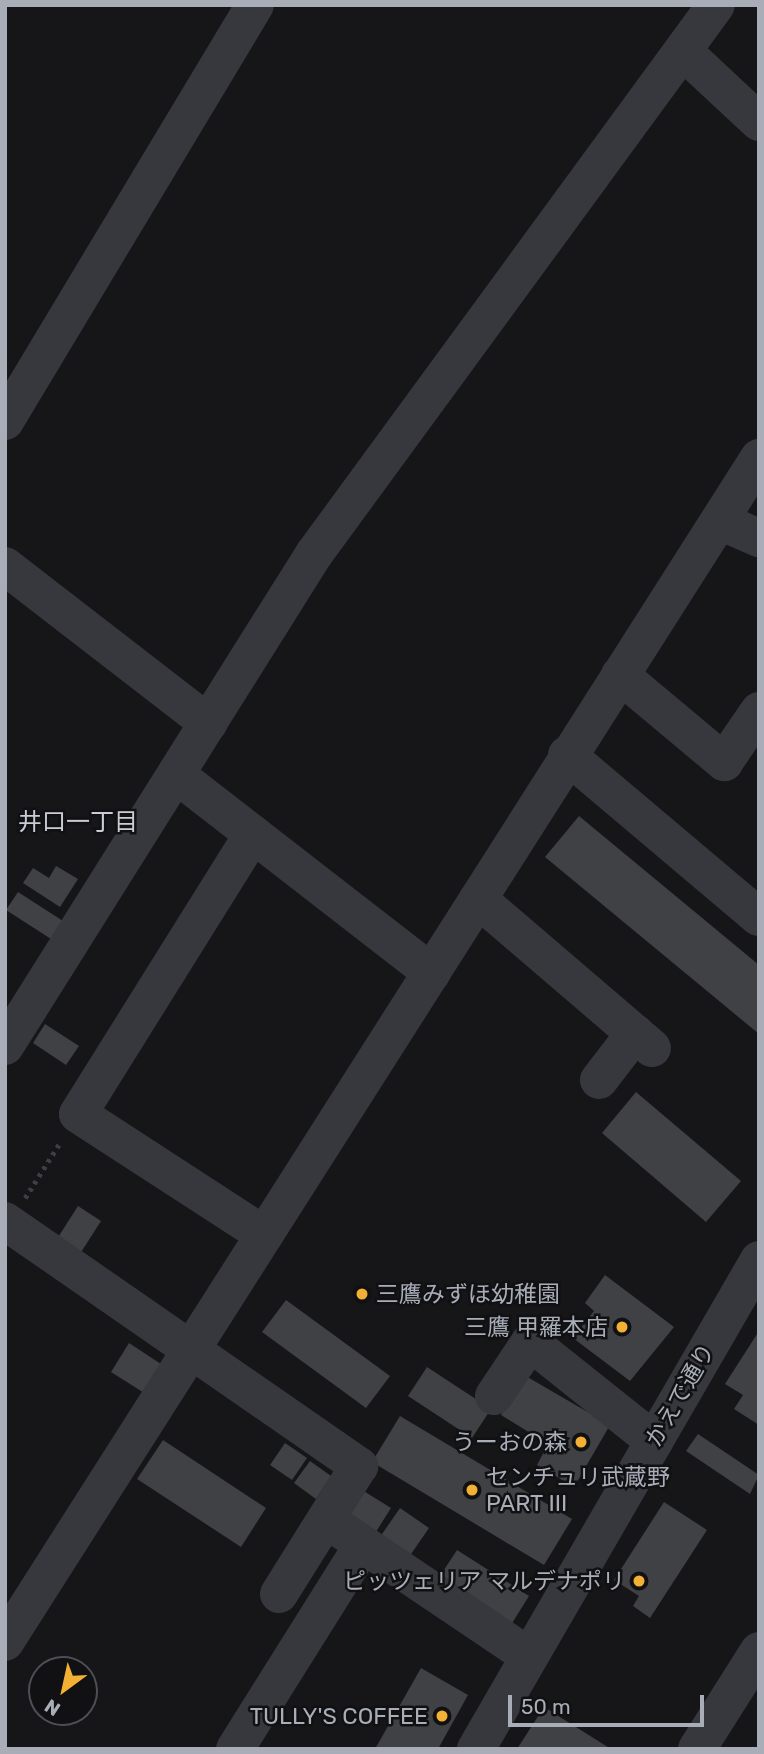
<!DOCTYPE html>
<html>
<head>
<meta charset="utf-8">
<style>
	body { margin:0 }
	#map { position:relative; width:764px; height:1754px; overflow:hidden; background:#161618; font-family:Rubik,"Noto Sans JP",sans-serif }
	div>[style] { position:absolute }
	.building>* { inset:0; background:#404145 }
	.path>* { height:4.5px; margin-top:-2.25px; transform-origin:0; background:repeating-linear-gradient(90deg,#3d3f44 0 3.5px,transparent 0 8.5px) }
	.minor>* { height:38px; margin:-19px; padding:0 19px; transform-origin:19px; border-radius:19px; background:#37383d }
	.dots>* { width:19px; height:19px; translate:-50% -50%; box-sizing:border-box; border:4px solid #111113; border-radius:50% }
	span { translate:-50% -50%; white-space:nowrap; text-align:center; line-height:1.15; -webkit-text-stroke:5px #111113; paint-order:stroke }
	.poi-label { font-size:23px; color:#a8adb8 }
	.left { translate:0 -50%; text-align:left }
	.right { translate:-100% -50%; text-align:right }
	.street-label { font-size:23px; color:#a8adb8 }
	.neighbourhood-label { font-size:24px; color:#c9ccd4 }
	.frame { position:absolute; inset:0; border:7px solid #a8adb8; pointer-events:none }
	.north { position:absolute; left:28px; top:1656px; width:70px; height:70px; box-sizing:border-box; background:#111113; border:2px solid #4d4f55; border-radius:50%; rotate:213deg; font-size:19px; font-weight:700; line-height:28px; text-align:center; color:#a8adb8 }
	.north::after { content:''; display:block; margin:auto; width:24px; height:32px; background:#f2b134; clip-path:polygon(50% 0,100% 100%,50% 72%,0 100%) }
	.scale { position:absolute; left:508px; top:1695px; width:196px; height:32px; box-sizing:border-box; border:4px solid #a8adb8; border-top:0; padding-left:9px; font-size:21px; line-height:24px; white-space:nowrap; color:#a8adb8; -webkit-text-stroke:5px #111113; paint-order:stroke }
</style>
</head>
<body>
<div id="map">
	<div class="building">
		<div style="clip-path:polygon(579px 816px,759px 965px,759px 1034px,545px 857px)"></div>
		<div style="clip-path:polygon(56px 866px,78px 879px,60px 907px,23px 883px,33px 868px,49px 878px)"></div>
		<div style="clip-path:polygon(18px 892px,63px 921px,51px 939px,6px 910px)"></div>
		<div style="clip-path:polygon(45px 1024px,79px 1046px,66px 1065px,33px 1043px)"></div>
		<div style="clip-path:polygon(636px 1092px,741px 1181px,706px 1222px,602px 1133px)"></div>
		<div style="clip-path:polygon(78px 1206px,101px 1221px,78px 1257px,55px 1242px)"></div>
		<div style="clip-path:polygon(605px 1275px,674px 1327px,630px 1381px,573px 1338px,594px 1311px,585px 1303px)"></div>
		<div style="clip-path:polygon(286px 1300px,390px 1376px,366px 1408px,262px 1332px)"></div>
		<div style="clip-path:polygon(759px 1331px,759px 1425px,734px 1409px,743px 1395px,725px 1384px)"></div>
		<div style="clip-path:polygon(129px 1343px,167px 1368px,149px 1396px,111px 1372px)"></div>
		<div style="clip-path:polygon(427px 1367px,491px 1409px,472px 1438px,408px 1396px)"></div>
		<div style="clip-path:polygon(524px 1375px,610px 1425px,574px 1487px,537px 1465px,548px 1444px,501px 1415px)"></div>
		<div style="clip-path:polygon(400px 1416px,572px 1519px,544px 1565px,372px 1462px)"></div>
		<div style="clip-path:polygon(698px 1434px,759px 1475px,750px 1494px,686px 1451px)"></div>
		<div style="clip-path:polygon(163px 1440px,266px 1508px,241px 1547px,137px 1479px)"></div>
		<div style="clip-path:polygon(285px 1443px,307px 1458px,292px 1480px,270px 1465px)"></div>
		<div style="clip-path:polygon(310px 1461px,331px 1476px,316px 1499px,294px 1483px)"></div>
		<div style="clip-path:polygon(362px 1490px,391px 1508px,374px 1535px,345px 1517px)"></div>
		<div style="clip-path:polygon(664px 1502px,707px 1530px,650px 1618px,633px 1606px,639px 1596px,614px 1580px)"></div>
		<div style="clip-path:polygon(400px 1508px,429px 1528px,409px 1557px,380px 1537px)"></div>
		<div style="clip-path:polygon(457px 1550px,529px 1596px,509px 1628px,436px 1582px)"></div>
		<div style="clip-path:polygon(421px 1668px,468px 1695px,438px 1749px,375px 1749px)"></div>
		<div style="clip-path:polygon(544px 1707px,611px 1749px,517px 1749px)"></div>
	</div>
	<div class="path">
		<div style="left:25px;top:1198px;width:67px;rotate:-57.7deg"></div>
	</div>
	<div class="minor">
		<div style="left:685px;top:53px;width:101px;rotate:43deg"></div>
		<div style="left:5px;top:421px;width:485px;rotate:-59deg"></div>
		<div style="left:720px;top:521px;width:43px;rotate:23.6deg"></div>
		<div style="left:5px;top:566px;width:257px;rotate:37.7deg"></div>
		<div style="left:620px;top:675px;width:136px;rotate:39.9deg"></div>
		<div style="left:724px;top:762px;width:62px;rotate:-55.5deg"></div>
		<div style="left:567px;top:755px;width:251px;rotate:40.2deg"></div>
		<div style="left:178px;top:776px;width:321px;rotate:37.8deg"></div>
		<div style="left:253px;top:834px;width:330px;rotate:122deg"></div>
		<div style="left:78px;top:1114px;width:222px;rotate:33deg"></div>
		<div style="left:478px;top:899px;width:229px;rotate:40.6deg"></div>
		<div style="left:5px;top:1046px;width:581px;rotate:-57.87deg"></div>
		<div style="left:314px;top:554px;width:680px;rotate:-53.79deg"></div>
		<div style="left:599px;top:1080px;width:59px;rotate:-52.5deg"></div>
		<div style="left:5px;top:1221px;width:431px;rotate:34.7deg"></div>
		<div style="left:359px;top:1466px;width:151px;rotate:122deg"></div>
		<div style="left:494px;top:1396px;width:65px;rotate:-56.3deg"></div>
		<div style="left:530px;top:1342px;width:159px;rotate:38.6deg"></div>
		<div style="left:327px;top:1520px;width:244px;rotate:34deg"></div>
		<div style="left:5px;top:1642px;width:1404px;rotate:-57.51deg"></div>
		<div style="left:235px;top:1749px;width:241px;rotate:-57.9deg"></div>
		<div style="left:476px;top:1749px;width:565px;rotate:-59.94deg"></div>
		<div style="left:697px;top:1749px;width:116px;rotate:-57.7deg"></div>
	</div>
	<div class="dots">
		<div style="left:362px;top:1294px;background:#f2b134"></div>
		<div style="left:622px;top:1327px;background:#f2b134"></div>
		<div style="left:581px;top:1442px;background:#f2b134"></div>
		<div style="left:472px;top:1490px;background:#f2b134"></div>
		<div style="left:639px;top:1581px;background:#f2b134"></div>
		<div style="left:442px;top:1716px;background:#f2b134"></div>
	</div>
	<div class="poi-label">
		<span class="left" style="left:376px;top:1294px">三鷹みずほ幼稚園</span>
		<span class="right" style="left:608px;top:1327px">三鷹 甲羅本店</span>
		<span class="right" style="left:567px;top:1442px">うーおの森</span>
		<span class="left" style="left:486px;top:1490px">センチュリ武蔵野<br>PART III</span>
		<span class="right" style="left:625px;top:1581px">ピッツェリア マルデナポリ</span>
		<span class="right" style="left:428px;top:1716px">TULLY'S COFFEE</span>
	</div>
	<div class="street-label">
		<span style="left:680px;top:1395px;rotate:-60deg">かえで通り</span>
	</div>
	<div class="neighbourhood-label">
		<span style="left:78px;top:823px">井口一丁目</span>
	</div>
	<div class="frame"></div>
	<div class="north">N</div>
	<div class="scale">50 m</div>
</div>
</body>
</html>
